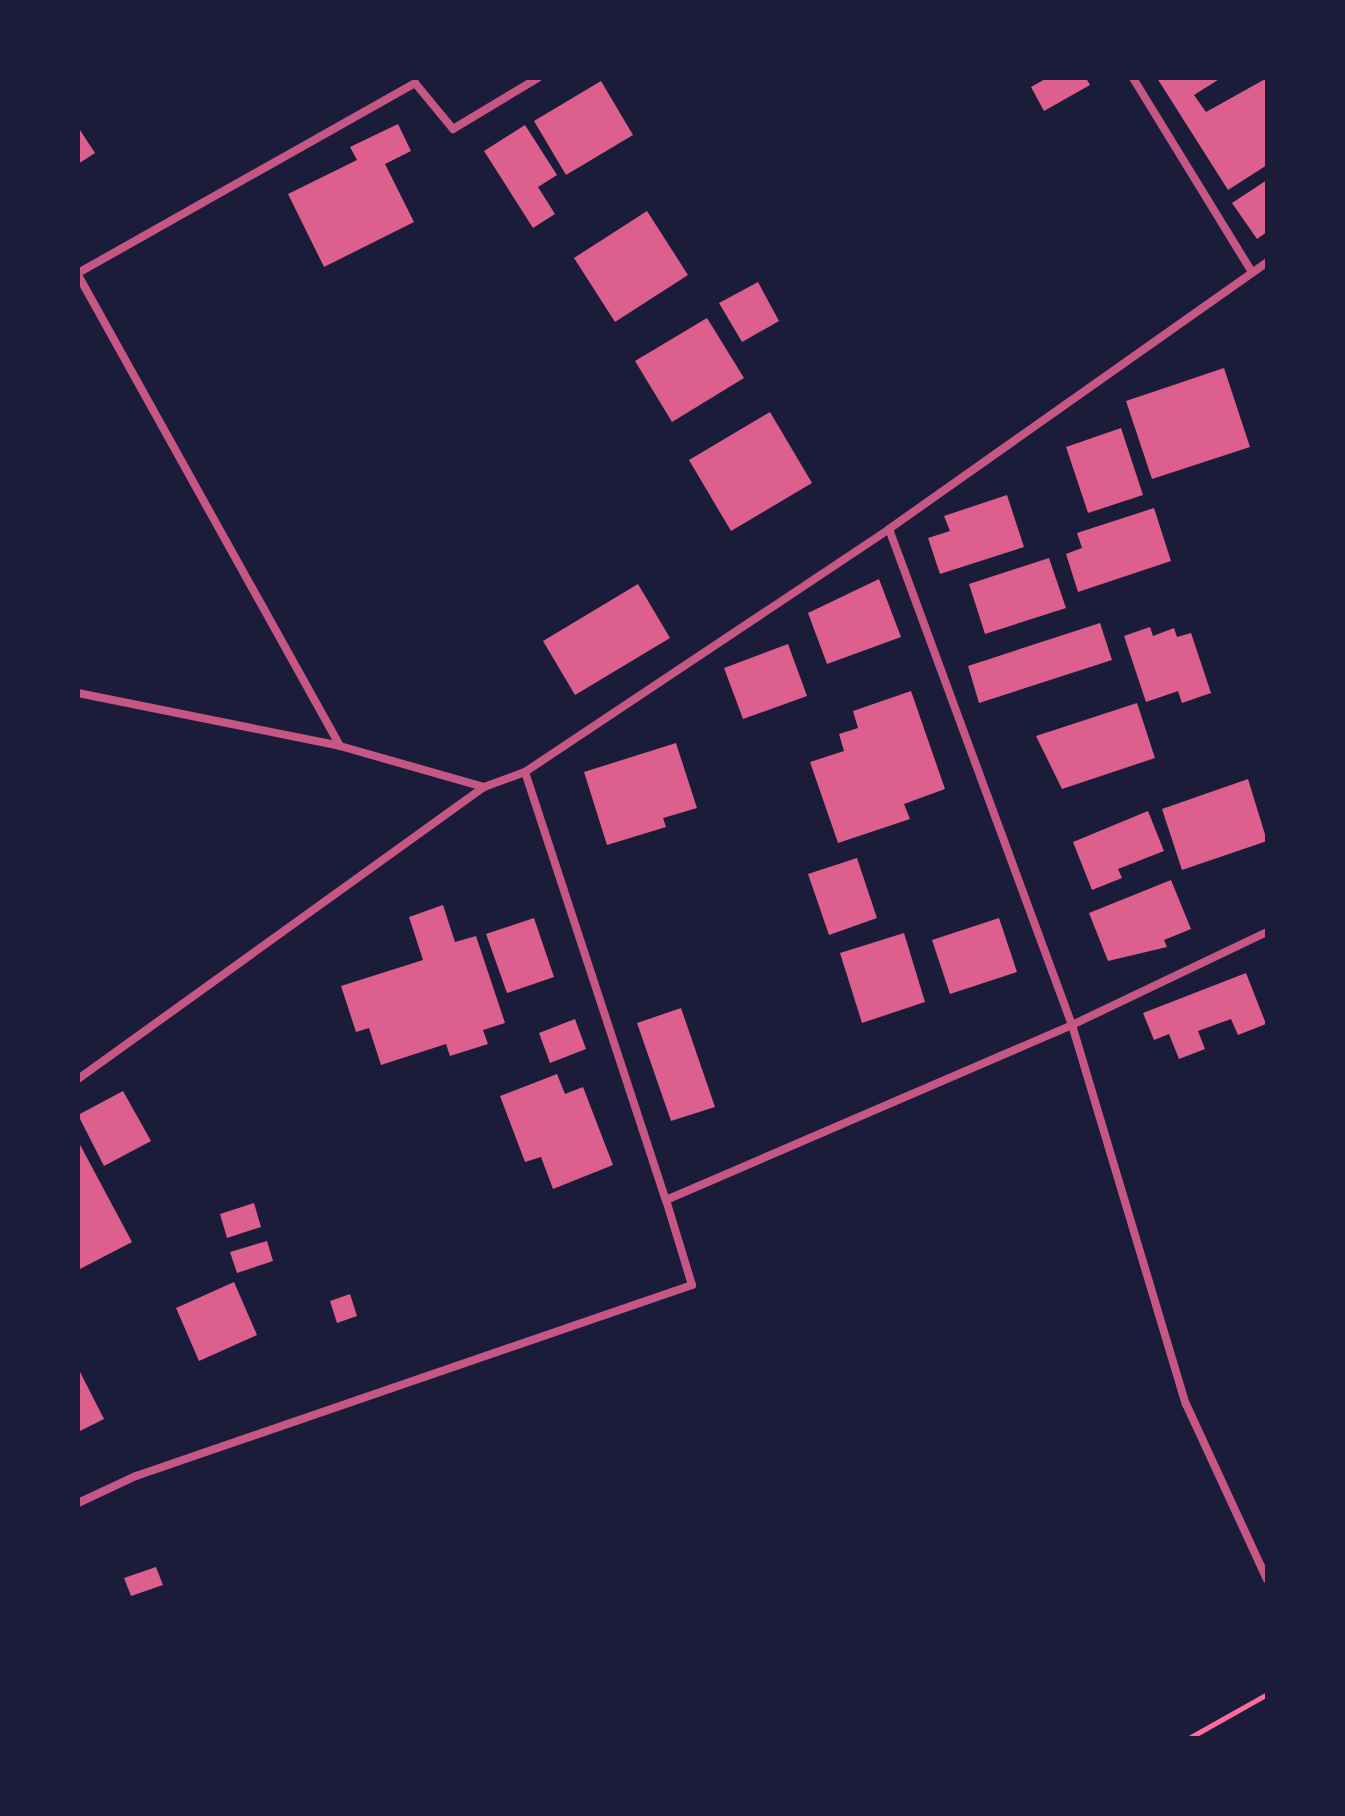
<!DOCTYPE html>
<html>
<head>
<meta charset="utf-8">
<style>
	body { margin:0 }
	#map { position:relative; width:1345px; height:1816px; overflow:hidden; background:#1b1b3a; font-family:Bitter,serif }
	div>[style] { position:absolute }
	.building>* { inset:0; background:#dd5f8e }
	.path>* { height:5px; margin:-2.5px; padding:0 2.5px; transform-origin:2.5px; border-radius:2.5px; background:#ff6b9d }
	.minor>* { height:8px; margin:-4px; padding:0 4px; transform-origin:4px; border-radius:4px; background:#c65784 }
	span { translate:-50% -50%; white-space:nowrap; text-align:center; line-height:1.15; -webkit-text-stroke:8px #1b1b3a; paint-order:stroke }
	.frame { position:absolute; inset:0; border:80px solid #1b1b3a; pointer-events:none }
</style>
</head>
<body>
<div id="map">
	<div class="building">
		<div style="clip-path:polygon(1047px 78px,1086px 78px,1090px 85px,1044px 111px,1031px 87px)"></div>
		<div style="clip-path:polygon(1157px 78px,1221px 78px,1194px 95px,1206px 112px,1267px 78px,1267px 165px,1228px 190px)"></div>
		<div style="clip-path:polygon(601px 81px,633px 135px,566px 175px,534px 121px)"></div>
		<div style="clip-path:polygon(398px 124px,411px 151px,385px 164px,414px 222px,324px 267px,288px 194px,357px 160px,350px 147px)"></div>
		<div style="clip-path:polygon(525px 125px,557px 175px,538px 187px,555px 214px,533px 228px,484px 151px)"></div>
		<div style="clip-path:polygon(78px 127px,95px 153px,78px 164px)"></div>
		<div style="clip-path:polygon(1267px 180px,1267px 232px,1257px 239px,1232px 203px)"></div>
		<div style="clip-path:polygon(647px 211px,688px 275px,615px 322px,574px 258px)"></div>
		<div style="clip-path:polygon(758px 282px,779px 321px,742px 342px,719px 303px)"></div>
		<div style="clip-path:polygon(707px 318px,744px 378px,672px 422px,635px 361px)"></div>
		<div style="clip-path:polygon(1224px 368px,1250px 447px,1152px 479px,1126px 401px)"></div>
		<div style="clip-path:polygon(770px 412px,812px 483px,731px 531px,689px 460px)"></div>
		<div style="clip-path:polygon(1121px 428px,1143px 495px,1088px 513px,1066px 447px)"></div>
		<div style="clip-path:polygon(1007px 495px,1024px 547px,940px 574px,928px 538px,950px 531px,944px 516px)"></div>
		<div style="clip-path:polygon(1154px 508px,1171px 561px,1078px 592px,1066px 554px,1082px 548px,1077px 533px)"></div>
		<div style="clip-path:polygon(1049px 558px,1066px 608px,985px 634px,969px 584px)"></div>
		<div style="clip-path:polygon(879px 579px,901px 637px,827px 664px,808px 613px)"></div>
		<div style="clip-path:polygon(638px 584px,670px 638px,575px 695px,543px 641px)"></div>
		<div style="clip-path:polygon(1100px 623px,1112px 660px,979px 703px,968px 666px)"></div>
		<div style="clip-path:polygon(1150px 627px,1153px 636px,1174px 628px,1177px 637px,1191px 633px,1211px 693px,1182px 703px,1178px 691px,1146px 702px,1124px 636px)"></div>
		<div style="clip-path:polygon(788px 644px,807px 696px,743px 719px,724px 668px)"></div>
		<div style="clip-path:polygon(911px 691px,945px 789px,904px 804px,910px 819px,838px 843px,810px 762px,844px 751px,839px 734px,858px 728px,853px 711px)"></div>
		<div style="clip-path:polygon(1137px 703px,1155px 758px,1062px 789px,1036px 736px)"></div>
		<div style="clip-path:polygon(676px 743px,697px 808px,663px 818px,666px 827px,607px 845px,584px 772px)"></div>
		<div style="clip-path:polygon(1248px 779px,1267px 841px,1182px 870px,1162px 809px)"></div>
		<div style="clip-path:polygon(1148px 811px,1164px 851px,1118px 869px,1122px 878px,1092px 890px,1073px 842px)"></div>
		<div style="clip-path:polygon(857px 858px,877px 918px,829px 935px,808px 874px)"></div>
		<div style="clip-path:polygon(1171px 880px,1191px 929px,1164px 940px,1167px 947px,1108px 961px,1089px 913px)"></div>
		<div style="clip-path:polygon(443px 905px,455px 942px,476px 936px,505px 1023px,483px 1030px,488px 1044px,450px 1056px,446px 1044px,381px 1065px,369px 1028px,356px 1032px,341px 986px,423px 960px,409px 917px)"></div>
		<div style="clip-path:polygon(534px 918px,554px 977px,507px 993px,486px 934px)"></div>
		<div style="clip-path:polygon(999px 918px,1017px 972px,950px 994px,932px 940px)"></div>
		<div style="clip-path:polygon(904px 933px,925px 1002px,862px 1023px,840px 953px)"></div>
		<div style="clip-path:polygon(1246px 973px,1266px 1024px,1238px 1035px,1231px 1019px,1198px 1031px,1205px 1049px,1179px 1059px,1169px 1034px,1154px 1040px,1143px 1013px)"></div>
		<div style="clip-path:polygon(681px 1008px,715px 1107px,671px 1121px,637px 1023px)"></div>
		<div style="clip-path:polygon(575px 1019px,586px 1049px,550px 1063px,539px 1033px)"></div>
		<div style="clip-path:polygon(557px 1074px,565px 1094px,583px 1087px,613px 1165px,553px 1189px,541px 1157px,525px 1162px,500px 1096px)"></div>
		<div style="clip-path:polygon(123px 1091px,151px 1141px,104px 1166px,78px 1115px)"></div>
		<div style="clip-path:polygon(78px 1141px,132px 1242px,78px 1270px)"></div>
		<div style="clip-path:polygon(254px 1203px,261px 1227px,227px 1238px,220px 1214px)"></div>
		<div style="clip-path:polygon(267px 1241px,273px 1261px,237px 1273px,230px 1252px)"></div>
		<div style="clip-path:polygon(234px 1282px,257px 1335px,199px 1361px,176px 1308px)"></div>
		<div style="clip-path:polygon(350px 1294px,357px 1316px,337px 1323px,330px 1301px)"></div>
		<div style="clip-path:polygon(78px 1368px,104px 1419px,78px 1432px)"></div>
		<div style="clip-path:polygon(156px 1567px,163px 1585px,131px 1596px,124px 1578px)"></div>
	</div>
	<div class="path">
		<div style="left:1189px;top:1738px;width:90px;rotate:-29.4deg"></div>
	</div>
	<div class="minor">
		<div style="left:1133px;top:78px;width:228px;rotate:58.5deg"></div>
		<div style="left:78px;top:273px;width:387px;rotate:-29.4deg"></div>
		<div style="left:415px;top:83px;width:60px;rotate:50.4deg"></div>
		<div style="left:453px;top:129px;width:99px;rotate:-31deg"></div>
		<div style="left:78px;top:275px;width:539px;rotate:60.91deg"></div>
		<div style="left:889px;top:529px;width:529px;rotate:69.75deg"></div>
		<div style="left:1072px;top:1025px;width:396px;rotate:73.3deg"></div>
		<div style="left:1186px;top:1404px;width:193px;rotate:65.2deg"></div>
		<div style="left:78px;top:693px;width:267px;rotate:11.4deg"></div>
		<div style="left:340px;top:746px;width:150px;rotate:15.9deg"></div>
		<div style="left:484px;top:787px;width:44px;rotate:-20.1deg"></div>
		<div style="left:525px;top:772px;width:438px;rotate:-33.7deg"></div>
		<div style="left:889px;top:529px;width:463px;rotate:-35.2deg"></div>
		<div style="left:525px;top:772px;width:451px;rotate:71.8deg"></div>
		<div style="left:666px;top:1200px;width:442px;rotate:-23.3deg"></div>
		<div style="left:1072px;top:1025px;width:216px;rotate:-25.5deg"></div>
		<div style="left:78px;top:1079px;width:500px;rotate:-35.72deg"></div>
		<div style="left:78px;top:1503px;width:64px;rotate:-25deg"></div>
		<div style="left:136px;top:1476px;width:588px;rotate:-18.96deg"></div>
		<div style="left:692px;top:1285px;width:89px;rotate:-107deg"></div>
	</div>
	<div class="frame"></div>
</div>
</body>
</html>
